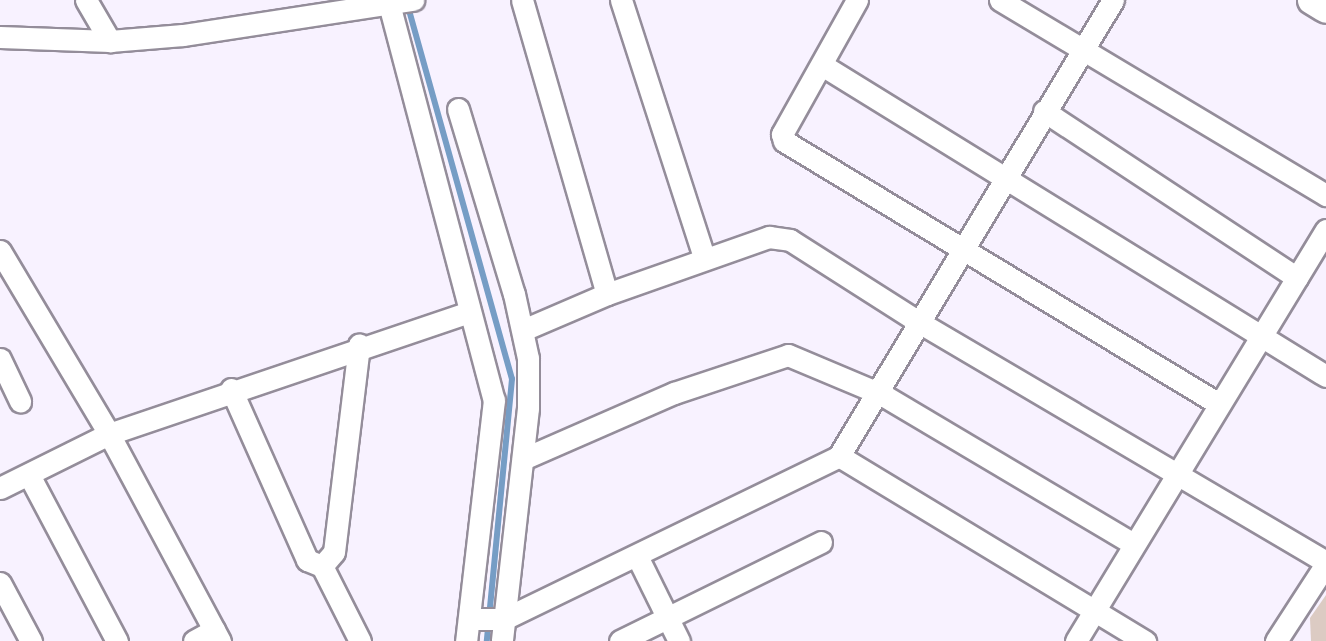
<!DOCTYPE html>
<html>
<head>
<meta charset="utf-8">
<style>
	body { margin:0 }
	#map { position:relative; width:1326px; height:641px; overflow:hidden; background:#f8f2ff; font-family:"Public Sans",sans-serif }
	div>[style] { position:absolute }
	.stream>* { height:6px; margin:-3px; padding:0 3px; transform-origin:3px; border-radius:3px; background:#769dc5 }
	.building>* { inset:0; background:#dccbc3 }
	.roads { filter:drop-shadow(2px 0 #948d9a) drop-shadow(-2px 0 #948d9a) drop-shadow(0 2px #948d9a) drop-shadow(0 -2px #948d9a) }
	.minor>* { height:21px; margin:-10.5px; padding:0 10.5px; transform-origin:10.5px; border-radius:10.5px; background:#fff }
	.major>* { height:27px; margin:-13.5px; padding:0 13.5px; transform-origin:13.5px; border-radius:13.5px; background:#fff }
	span { translate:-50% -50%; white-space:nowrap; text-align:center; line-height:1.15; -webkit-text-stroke:6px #fff; paint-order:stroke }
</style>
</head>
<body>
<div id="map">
	<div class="stream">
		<div style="left:407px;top:3px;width:390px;rotate:74.4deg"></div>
		<div style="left:512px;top:379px;width:263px;rotate:95.5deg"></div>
	</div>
	<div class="building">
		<div style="clip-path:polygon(1326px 595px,1326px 641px,1311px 641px,1310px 618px)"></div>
	</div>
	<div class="roads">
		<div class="minor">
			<div style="left:86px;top:0;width:48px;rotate:59.7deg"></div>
			<div style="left:388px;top:0;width:414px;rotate:75.2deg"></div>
			<div style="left:494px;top:400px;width:243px;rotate:96.6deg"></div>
			<div style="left:522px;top:0;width:306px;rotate:73.9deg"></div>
			<div style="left:607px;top:294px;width:91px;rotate:156.8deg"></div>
			<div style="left:621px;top:0;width:270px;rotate:72.1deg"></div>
			<div style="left:857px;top:0;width:154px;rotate:119.2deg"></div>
			<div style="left:782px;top:134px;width:7px;rotate:74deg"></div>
			<div style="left:784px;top:141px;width:508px;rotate:31.16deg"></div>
			<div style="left:1000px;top:0;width:380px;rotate:30.9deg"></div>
			<div style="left:0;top:37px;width:110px;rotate:2.1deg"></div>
			<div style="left:110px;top:41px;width:73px;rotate:-4.7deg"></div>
			<div style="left:183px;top:35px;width:233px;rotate:-8.7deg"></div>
			<div style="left:822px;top:65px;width:592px;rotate:31.68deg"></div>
			<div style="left:458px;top:109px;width:193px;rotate:73.2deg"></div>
			<div style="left:514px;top:294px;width:66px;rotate:77.7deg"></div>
			<div style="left:528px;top:358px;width:50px;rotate:90deg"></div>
			<div style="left:528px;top:408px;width:234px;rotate:96.4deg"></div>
			<div style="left:1044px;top:111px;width:303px;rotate:33.4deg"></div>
			<div style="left:0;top:251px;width:213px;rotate:59.2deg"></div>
			<div style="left:109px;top:434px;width:235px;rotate:61.8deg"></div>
			<div style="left:607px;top:294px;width:172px;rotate:-19.4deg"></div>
			<div style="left:769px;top:237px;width:21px;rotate:8deg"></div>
			<div style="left:790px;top:240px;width:151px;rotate:32.5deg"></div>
			<div style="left:917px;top:321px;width:475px;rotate:30.5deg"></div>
			<div style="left:0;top:359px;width:47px;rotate:64.5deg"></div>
			<div style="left:231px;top:389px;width:187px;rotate:66deg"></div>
			<div style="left:307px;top:560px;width:16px;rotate:22deg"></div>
			<div style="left:322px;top:566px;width:18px;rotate:-49deg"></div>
			<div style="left:334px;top:552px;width:209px;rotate:-83.1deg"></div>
			<div style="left:839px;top:456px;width:358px;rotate:31.2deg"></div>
			<div style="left:523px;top:459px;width:165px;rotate:-23.6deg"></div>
			<div style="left:674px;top:393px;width:120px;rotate:-18.4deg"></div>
			<div style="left:788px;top:355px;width:101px;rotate:22.8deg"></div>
			<div style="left:881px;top:394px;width:292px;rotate:30.7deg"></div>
			<div style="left:29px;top:475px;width:188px;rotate:62.1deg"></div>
			<div style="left:0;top:488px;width:122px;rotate:-26.4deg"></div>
			<div style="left:109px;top:434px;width:380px;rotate:-18.7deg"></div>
			<div style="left:637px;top:556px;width:95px;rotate:63.7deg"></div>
			<div style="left:322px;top:566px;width:84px;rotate:63.1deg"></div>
			<div style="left:0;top:583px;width:66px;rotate:61.9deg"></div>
			<div style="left:469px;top:619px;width:35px"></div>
			<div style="left:504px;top:619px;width:373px;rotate:-25.9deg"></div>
			<div style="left:839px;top:456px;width:532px;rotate:-59deg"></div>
			<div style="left:194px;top:641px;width:23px;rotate:-29deg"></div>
			<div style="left:620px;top:641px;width:224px;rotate:-26.2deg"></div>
			<div style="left:1076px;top:641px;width:481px;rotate:-58.7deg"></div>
			<div style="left:1276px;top:641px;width:92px;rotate:-57deg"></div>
		</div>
		<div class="major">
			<div style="left:1311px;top:0;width:17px;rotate:31deg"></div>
		</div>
	</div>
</div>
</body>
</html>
